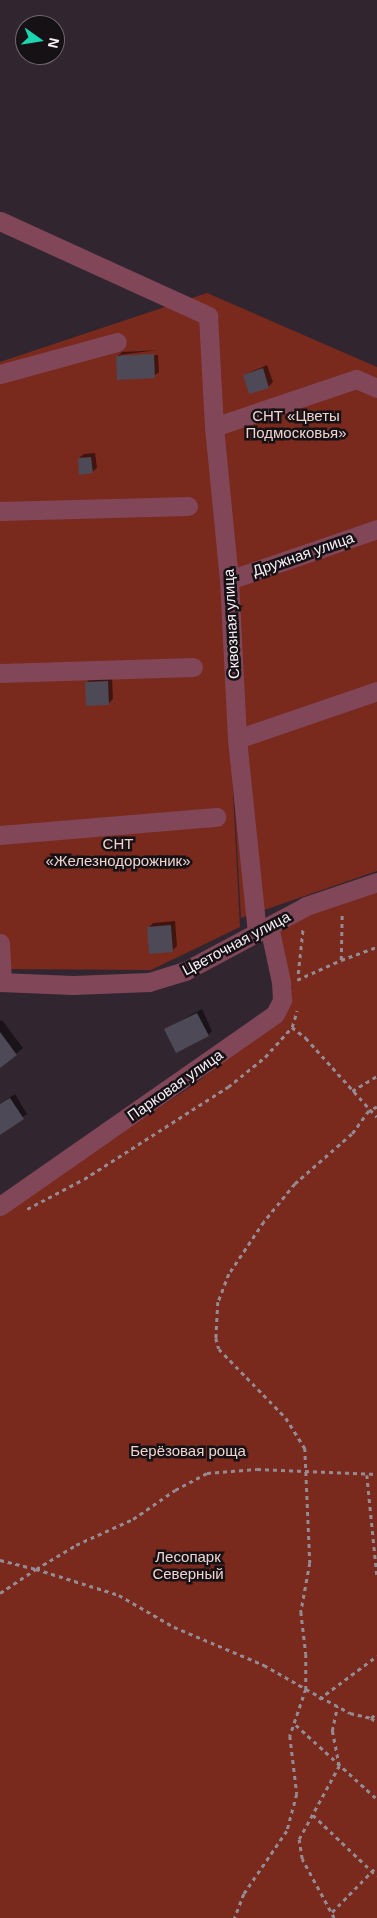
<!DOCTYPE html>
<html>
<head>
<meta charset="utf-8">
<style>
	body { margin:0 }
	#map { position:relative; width:377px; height:1918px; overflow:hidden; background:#312630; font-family:Helvetica,sans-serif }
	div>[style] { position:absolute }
	.green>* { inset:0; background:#7a291d }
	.shadow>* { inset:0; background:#0007 }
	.building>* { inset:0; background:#4d4957 }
	.path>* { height:2.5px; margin-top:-1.25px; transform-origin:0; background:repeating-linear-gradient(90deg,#958b94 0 4px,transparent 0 8px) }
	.minor>* { height:19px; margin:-9.5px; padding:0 9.5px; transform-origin:9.5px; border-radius:9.5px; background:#814759 }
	span { translate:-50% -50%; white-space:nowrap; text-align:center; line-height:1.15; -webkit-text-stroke:5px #161115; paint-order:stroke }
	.park-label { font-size:15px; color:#efd4cf }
	.street-label { font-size:15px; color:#f8f0f7 }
	.north { position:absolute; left:15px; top:15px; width:50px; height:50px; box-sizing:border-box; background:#161115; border:1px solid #706a6f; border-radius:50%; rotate:103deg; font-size:14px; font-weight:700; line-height:20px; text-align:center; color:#f8f0f7 }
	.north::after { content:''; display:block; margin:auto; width:18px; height:22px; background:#1bd5b1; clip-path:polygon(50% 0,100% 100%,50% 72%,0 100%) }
</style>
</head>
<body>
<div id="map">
	<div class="green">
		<div style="clip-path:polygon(207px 293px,377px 367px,377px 871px,241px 918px,221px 561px,240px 927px,151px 970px,0 969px,0 362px)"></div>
		<div style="clip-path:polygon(377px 873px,377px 1918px,0 1918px,0 1210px,192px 1086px,237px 1051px,292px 989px,274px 938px,297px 907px)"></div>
	</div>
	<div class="shadow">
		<div style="clip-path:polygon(158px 350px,120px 355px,120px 357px,158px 355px,159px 372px,154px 376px,117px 357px,122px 352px)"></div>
		<div style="clip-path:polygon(267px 365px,273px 382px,268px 387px,244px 375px)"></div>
		<div style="clip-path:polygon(95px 453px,97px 468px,92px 472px,79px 458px,84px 454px)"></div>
		<div style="clip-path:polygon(112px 677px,113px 699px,108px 704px,87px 682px,91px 678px)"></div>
		<div style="clip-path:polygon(175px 921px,177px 946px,173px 950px,148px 928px,153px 923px)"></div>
		<div style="clip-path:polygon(202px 1009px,212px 1031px,208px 1035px,166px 1029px)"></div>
		<div style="clip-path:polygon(2px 1020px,23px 1048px,0 1067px,0 1021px)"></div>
		<div style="clip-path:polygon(15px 1094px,27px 1114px,0 1133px,0 1104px)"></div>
	</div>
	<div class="building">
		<div style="clip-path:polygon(154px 354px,155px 378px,117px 380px,116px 356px)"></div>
		<div style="clip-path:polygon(263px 368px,269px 388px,249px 394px,243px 375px)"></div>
		<div style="clip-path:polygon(91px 457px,93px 473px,79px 475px,78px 458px)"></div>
		<div style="clip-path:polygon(108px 681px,109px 705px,86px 706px,85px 682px)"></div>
		<div style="clip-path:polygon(171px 925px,173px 952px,149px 954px,147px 927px)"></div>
		<div style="clip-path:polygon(197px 1013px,209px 1036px,176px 1053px,164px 1029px)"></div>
		<div style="clip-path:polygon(0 1032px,17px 1055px,0 1068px)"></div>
		<div style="clip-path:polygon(10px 1098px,24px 1119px,0 1135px,0 1104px)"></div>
	</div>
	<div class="path">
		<div style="left:341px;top:960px;width:38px;rotate:-20deg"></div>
		<div style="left:298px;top:974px;width:47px;rotate:-83.9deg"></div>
		<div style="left:297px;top:980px;width:48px;rotate:-24.4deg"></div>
		<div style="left:341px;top:960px;width:48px;rotate:-88.8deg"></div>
		<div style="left:292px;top:1027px;width:18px;rotate:38deg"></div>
		<div style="left:306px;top:1038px;width:106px;rotate:48.1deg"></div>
		<div style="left:352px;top:1091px;width:29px;rotate:-31deg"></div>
		<div style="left:377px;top:1107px;width:9px;rotate:153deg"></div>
		<div style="left:369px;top:1111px;width:29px;rotate:126deg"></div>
		<div style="left:352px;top:1134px;width:76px;rotate:138.7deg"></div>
		<div style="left:295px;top:1184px;width:49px;rotate:129.2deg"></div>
		<div style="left:264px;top:1222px;width:63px;rotate:123.9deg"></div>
		<div style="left:229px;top:1274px;width:30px;rotate:111deg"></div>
		<div style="left:218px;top:1302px;width:36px;rotate:93deg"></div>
		<div style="left:216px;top:1338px;width:11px;rotate:75deg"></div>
		<div style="left:219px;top:1349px;width:96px;rotate:45.8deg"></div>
		<div style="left:286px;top:1418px;width:36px;rotate:58deg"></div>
		<div style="left:305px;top:1448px;width:115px;rotate:87.5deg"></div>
		<div style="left:310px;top:1563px;width:50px;rotate:100.4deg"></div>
		<div style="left:301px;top:1612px;width:42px;rotate:83.2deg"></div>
		<div style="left:306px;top:1654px;width:35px;rotate:90deg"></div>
		<div style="left:306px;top:1689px;width:50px;rotate:28.6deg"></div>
		<div style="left:350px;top:1713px;width:22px;rotate:13deg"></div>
		<div style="left:371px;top:1718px;width:8px;rotate:-40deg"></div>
		<div style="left:27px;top:1209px;width:64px;rotate:-27.8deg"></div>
		<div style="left:84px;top:1179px;width:171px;rotate:-32.6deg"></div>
		<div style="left:228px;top:1087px;width:48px;rotate:-39deg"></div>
		<div style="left:265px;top:1057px;width:40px;rotate:-48deg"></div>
		<div style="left:292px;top:1027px;width:17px;rotate:-73deg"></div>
		<div style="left:367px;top:1475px;width:100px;rotate:84.3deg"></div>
		<div style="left:0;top:1560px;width:37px;rotate:14deg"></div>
		<div style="left:36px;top:1569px;width:47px;rotate:-31deg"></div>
		<div style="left:76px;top:1545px;width:63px;rotate:-24.5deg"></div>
		<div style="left:133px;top:1519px;width:51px;rotate:-34.6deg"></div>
		<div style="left:175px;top:1490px;width:36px;rotate:-28deg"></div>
		<div style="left:207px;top:1473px;width:50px;rotate:-4.6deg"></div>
		<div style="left:257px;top:1469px;width:120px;rotate:2.4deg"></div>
		<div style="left:0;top:1593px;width:43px;rotate:-33.7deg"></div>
		<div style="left:36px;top:1569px;width:87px;rotate:17.4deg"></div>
		<div style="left:119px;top:1595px;width:64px;rotate:30.2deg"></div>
		<div style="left:174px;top:1627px;width:98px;rotate:22.9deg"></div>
		<div style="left:264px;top:1665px;width:48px;rotate:29.7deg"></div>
		<div style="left:306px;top:1689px;width:50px;rotate:108.8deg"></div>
		<div style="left:290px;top:1736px;width:58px;rotate:83.1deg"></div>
		<div style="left:297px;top:1794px;width:38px;rotate:105deg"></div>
		<div style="left:287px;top:1831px;width:76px;rotate:124.3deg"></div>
		<div style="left:244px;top:1894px;width:26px;rotate:111deg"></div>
		<div style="left:319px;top:1699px;width:72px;rotate:-36.6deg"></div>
		<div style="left:371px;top:1718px;width:7px;rotate:34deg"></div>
		<div style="left:296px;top:1725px;width:110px;rotate:42.4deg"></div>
		<div style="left:313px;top:1815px;width:88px;rotate:43.6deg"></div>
		<div style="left:332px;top:1912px;width:64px;rotate:-45.6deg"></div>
		<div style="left:334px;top:1918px;width:67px;rotate:-118.5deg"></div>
		<div style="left:302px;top:1859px;width:20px;rotate:-99deg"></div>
		<div style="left:299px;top:1839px;width:83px;rotate:-61.3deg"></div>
		<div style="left:339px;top:1766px;width:36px;rotate:-101deg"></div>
		<div style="left:332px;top:1731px;width:25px;rotate:-78deg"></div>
	</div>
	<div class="minor">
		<div style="left:0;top:221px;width:229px;rotate:24.5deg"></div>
		<div style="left:208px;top:316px;width:111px;rotate:86.9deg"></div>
		<div style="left:214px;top:427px;width:154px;rotate:84.4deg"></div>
		<div style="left:229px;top:580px;width:159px;rotate:87.1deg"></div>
		<div style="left:237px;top:739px;width:194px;rotate:84.1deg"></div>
		<div style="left:0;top:374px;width:121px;rotate:-15.3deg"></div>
		<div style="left:214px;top:427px;width:150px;rotate:-18.7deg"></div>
		<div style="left:356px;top:379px;width:23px;rotate:23deg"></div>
		<div style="left:0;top:511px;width:188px;rotate:-1.5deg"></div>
		<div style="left:229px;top:580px;width:157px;rotate:-19deg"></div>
		<div style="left:0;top:673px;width:193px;rotate:-1.8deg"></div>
		<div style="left:237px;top:739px;width:148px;rotate:-18.9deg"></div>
		<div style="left:0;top:835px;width:217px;rotate:-4.8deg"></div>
		<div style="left:0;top:943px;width:39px;rotate:87deg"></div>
		<div style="left:0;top:982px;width:73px;rotate:2.4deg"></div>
		<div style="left:73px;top:985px;width:76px;rotate:-2.3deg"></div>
		<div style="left:149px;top:982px;width:38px;rotate:-17deg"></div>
		<div style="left:185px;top:971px;width:137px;rotate:-28.2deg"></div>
		<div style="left:306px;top:906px;width:75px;rotate:-18.7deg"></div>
		<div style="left:0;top:1206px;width:335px;rotate:-34.9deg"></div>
		<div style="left:275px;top:1014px;width:16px;rotate:-63deg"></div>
		<div style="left:282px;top:1000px;width:18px;rotate:-93deg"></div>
		<div style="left:281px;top:982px;width:57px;rotate:-102.1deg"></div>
	</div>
	<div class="park-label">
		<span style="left:296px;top:424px">СНТ «Цветы<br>Подмосковья»</span>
		<span style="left:118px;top:852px">СНТ<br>«Железнодорожник»</span>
		<span style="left:188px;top:1451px">Берёзовая роща</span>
		<span style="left:188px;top:1565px">Лесопарк<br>Северный</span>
	</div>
	<div class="street-label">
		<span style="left:303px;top:554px;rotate:-19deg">Дружная улица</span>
		<span style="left:231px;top:624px;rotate:-93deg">Сквозная улица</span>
		<span style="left:236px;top:943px;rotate:-28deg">Цветочная улица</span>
		<span style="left:175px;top:1085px;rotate:-35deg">Парковая улица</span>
	</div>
	<div class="north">N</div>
</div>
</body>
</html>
